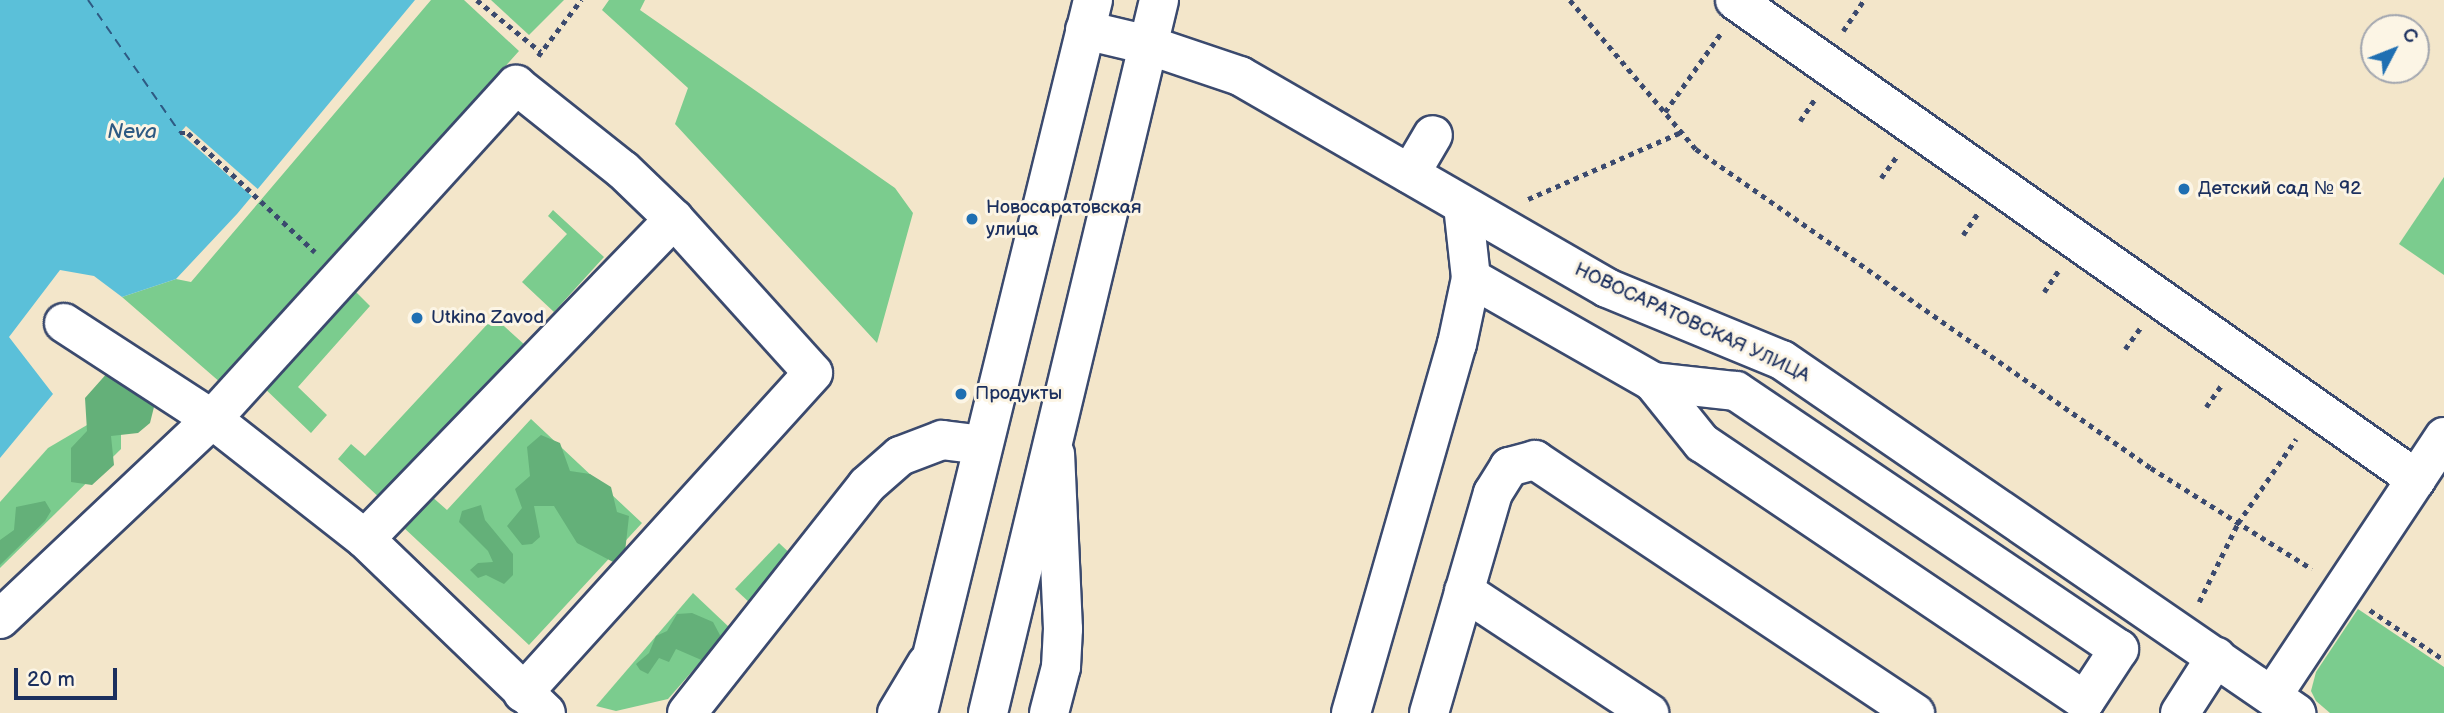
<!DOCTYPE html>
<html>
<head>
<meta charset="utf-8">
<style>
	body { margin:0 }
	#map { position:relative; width:2444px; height:713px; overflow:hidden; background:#f3e6ca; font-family:"Balsamiq Sans",sans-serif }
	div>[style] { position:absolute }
	.green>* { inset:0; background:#7bcc8e }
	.forest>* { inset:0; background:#64b079 }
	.water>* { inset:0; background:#5bc0d9 }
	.pier>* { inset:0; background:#f3e6ca }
	.ferry>* { height:2px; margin-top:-1px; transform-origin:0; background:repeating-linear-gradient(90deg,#2e5a83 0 9px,transparent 0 16px) }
	.path>* { height:4.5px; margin-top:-2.25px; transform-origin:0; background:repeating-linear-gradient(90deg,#3b4a6e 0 5px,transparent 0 10px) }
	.roads { filter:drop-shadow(2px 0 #3b4a6e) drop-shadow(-2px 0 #3b4a6e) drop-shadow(0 2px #3b4a6e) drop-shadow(0 -2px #3b4a6e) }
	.minor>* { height:38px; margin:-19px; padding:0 19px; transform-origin:19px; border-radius:19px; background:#fff }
	.major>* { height:38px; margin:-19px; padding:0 19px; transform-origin:19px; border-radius:19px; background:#fff }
	.dots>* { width:19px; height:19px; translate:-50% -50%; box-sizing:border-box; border:4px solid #fcf5e5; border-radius:50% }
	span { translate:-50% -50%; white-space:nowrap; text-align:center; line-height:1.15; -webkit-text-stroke:6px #fcf5e5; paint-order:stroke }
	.poi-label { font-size:19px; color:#1b2f5e }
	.left { translate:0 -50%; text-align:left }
	.street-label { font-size:19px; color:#1b2f5e }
	.water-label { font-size:21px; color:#2e5a83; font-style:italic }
	.north { position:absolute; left:2360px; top:14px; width:70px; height:70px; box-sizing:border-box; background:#fcf5e5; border:2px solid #a2a6af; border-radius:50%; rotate:48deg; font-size:19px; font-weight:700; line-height:28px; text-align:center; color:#1b2f5e }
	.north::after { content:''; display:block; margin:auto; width:24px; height:32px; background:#1f6fb2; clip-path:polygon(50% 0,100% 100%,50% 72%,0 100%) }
	.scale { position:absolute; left:14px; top:668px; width:103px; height:32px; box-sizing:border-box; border:4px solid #1b2f5e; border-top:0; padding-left:9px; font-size:21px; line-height:24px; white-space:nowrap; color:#1b2f5e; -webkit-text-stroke:5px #fcf5e5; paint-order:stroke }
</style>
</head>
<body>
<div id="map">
	<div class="green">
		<div style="clip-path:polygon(431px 0,464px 0,519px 51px,221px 383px,122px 297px,176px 279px,191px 282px)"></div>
		<div style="clip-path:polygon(491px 0,564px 0,529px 35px)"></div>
		<div style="clip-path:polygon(609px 0,645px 0,640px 10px,895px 188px,913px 213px,877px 343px,675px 124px,688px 88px,602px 10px)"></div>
		<div style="clip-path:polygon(2444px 177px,2444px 275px,2399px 244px)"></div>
		<div style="clip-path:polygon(553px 210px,604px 257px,554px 312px,522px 282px,567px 234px,548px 216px)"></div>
		<div style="clip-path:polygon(353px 289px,370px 306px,298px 387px,327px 415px,311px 433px,259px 383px)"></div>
		<div style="clip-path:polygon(494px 317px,526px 346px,383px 501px,338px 459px,351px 444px,365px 456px)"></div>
		<div style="clip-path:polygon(121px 405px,121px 449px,0 568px,0 502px,48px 448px)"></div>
		<div style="clip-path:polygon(531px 419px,642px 523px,529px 645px,402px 526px,430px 495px,447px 510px)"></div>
		<div style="clip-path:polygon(779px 543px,795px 558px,751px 604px,735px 589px)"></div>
		<div style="clip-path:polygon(693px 593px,730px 628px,668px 699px,616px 711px,596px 706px)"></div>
		<div style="clip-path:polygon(2358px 609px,2444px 667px,2444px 713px,2330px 713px,2316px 701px,2311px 691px,2316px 672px)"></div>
	</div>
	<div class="forest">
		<div style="clip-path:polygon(109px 371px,149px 392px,154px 407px,150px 423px,138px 433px,111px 436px,114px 465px,92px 485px,71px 482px,71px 448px,87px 431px,85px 398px)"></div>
		<div style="clip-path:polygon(541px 435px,560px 443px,570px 471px,590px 474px,611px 487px,617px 512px,629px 516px,625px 552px,615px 563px,577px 543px,554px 506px,534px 506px,540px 537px,532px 544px,522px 545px,507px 526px,522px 508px,515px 489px,530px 476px,527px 447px)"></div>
		<div style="clip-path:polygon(45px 501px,51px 511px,45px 521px,0 565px,0 540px,14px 530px,16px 507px)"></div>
		<div style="clip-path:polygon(481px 505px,485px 520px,513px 554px,513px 575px,504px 584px,486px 575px,478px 578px,470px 570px,478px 563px,493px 562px,488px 551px,459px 522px,462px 511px)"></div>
		<div style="clip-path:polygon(692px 613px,713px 622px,721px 637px,706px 662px,676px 649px,669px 662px,659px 658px,648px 674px,640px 670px,636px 664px,649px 653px,656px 636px,667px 631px,677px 614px)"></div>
	</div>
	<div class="water">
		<div style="clip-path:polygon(0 0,415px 0,237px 214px,176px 279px,122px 297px,94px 276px,60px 270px,9px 337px,53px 394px,0 458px)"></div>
	</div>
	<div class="pier">
		<div style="clip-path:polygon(186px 126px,260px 191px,254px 198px,180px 133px)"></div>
	</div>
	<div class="ferry">
		<div style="left:88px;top:0;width:162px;rotate:55.3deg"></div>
	</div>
	<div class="path">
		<div style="left:477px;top:0;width:82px;rotate:39.1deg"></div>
		<div style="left:1570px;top:0;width:195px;rotate:49.8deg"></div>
		<div style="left:1696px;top:149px;width:556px;rotate:35.03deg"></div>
		<div style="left:2151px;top:468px;width:190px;rotate:32.1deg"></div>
		<div style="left:1843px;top:31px;width:37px;rotate:-56deg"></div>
		<div style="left:538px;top:56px;width:71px;rotate:-52.5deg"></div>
		<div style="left:1665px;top:112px;width:97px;rotate:-54.7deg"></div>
		<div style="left:1800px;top:121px;width:27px;rotate:-56deg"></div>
		<div style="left:180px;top:133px;width:8px"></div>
		<div style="left:188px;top:133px;width:174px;rotate:43.1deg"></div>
		<div style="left:1881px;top:178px;width:27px;rotate:-54deg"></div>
		<div style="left:1528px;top:199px;width:167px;rotate:-23.6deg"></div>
		<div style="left:1963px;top:235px;width:27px;rotate:-56deg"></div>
		<div style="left:2044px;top:292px;width:27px;rotate:-56deg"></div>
		<div style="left:2125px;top:349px;width:27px;rotate:-54deg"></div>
		<div style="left:2206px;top:407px;width:28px;rotate:-55deg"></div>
		<div style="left:2199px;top:602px;width:88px;rotate:-63.7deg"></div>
		<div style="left:2238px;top:523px;width:102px;rotate:-55.4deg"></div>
		<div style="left:2370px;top:610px;width:89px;rotate:34deg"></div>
	</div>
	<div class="roads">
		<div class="minor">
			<div style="left:1735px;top:0;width:833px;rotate:35.12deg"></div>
			<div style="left:1085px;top:30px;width:65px;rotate:13.4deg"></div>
			<div style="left:1148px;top:45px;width:97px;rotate:18.6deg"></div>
			<div style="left:1240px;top:76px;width:424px;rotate:30deg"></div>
			<div style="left:1607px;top:288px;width:189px;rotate:22.4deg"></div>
			<div style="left:1782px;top:360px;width:624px;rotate:34.48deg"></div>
			<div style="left:1410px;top:174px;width:45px;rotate:-59.5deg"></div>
			<div style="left:1471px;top:278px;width:210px;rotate:29.7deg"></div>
			<div style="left:1653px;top:382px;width:83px;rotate:6.2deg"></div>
			<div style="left:1736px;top:391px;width:462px;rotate:34deg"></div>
			<div style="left:2119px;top:649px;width:62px;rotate:123.2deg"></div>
			<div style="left:2085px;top:701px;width:462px;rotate:-146deg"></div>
			<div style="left:1702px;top:443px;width:78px;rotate:-128.8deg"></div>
			<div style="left:64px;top:323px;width:176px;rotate:33deg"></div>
			<div style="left:212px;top:419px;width:194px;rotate:38.1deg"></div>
			<div style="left:365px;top:539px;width:251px;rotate:43.9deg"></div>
			<div style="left:365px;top:539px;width:445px;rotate:-46deg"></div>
			<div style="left:1464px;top:591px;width:222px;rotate:33.4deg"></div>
			<div style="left:0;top:619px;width:291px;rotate:-43.3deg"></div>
			<div style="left:212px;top:419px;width:452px;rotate:-47.7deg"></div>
			<div style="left:516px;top:85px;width:137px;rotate:38.5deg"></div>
			<div style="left:623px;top:170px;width:71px;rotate:43.9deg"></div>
			<div style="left:674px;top:219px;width:207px;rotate:47.9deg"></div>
			<div style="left:813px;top:373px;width:432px;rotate:132.2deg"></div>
			<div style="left:2272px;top:696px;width:311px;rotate:-56.4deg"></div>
			<div style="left:687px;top:713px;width:290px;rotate:-51.7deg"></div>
			<div style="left:867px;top:485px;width:44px;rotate:-41.3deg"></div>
			<div style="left:900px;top:456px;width:45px;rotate:-20.9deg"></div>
			<div style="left:942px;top:440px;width:39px;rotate:7deg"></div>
			<div style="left:897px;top:713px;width:58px;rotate:-59deg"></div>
			<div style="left:1049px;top:713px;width:48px;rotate:-75.4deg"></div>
			<div style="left:1061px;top:667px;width:38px;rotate:-87deg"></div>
			<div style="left:1063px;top:629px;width:175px;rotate:-92.6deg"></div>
			<div style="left:1351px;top:713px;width:384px;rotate:-74deg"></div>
			<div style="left:1457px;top:344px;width:67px;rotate:-78deg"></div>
			<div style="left:1471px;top:278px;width:73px;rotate:-96.3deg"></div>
			<div style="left:1429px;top:713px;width:229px;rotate:-73.8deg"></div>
			<div style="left:1493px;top:493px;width:31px;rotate:-58deg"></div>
			<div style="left:1509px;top:467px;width:27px;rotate:-15deg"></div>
			<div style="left:1535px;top:460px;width:457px;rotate:33.7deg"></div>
			<div style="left:2180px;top:713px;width:67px;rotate:-57.3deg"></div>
		</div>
		<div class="major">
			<div style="left:918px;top:713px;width:734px;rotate:-76.21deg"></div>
			<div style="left:988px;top:713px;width:733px;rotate:-76.51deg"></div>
		</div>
	</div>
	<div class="dots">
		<div style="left:2184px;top:189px;background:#1f6fb2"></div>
		<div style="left:972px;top:219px;background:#1f6fb2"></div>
		<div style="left:417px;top:318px;background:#1f6fb2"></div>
		<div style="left:961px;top:394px;background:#1f6fb2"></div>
	</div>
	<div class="poi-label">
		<span class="left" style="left:2198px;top:189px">Детский сад № 92</span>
		<span class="left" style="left:986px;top:219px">Новосаратовская<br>улица</span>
		<span class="left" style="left:431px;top:318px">Utkina Zavod</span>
		<span class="left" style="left:975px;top:394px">Продукты</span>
	</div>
	<div class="street-label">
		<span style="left:1692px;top:323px;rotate:25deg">НОВОСАРАТОВСКАЯ УЛИЦА</span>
	</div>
	<div class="water-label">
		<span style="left:132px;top:132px">Neva</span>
	</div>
	<div class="north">С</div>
	<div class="scale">20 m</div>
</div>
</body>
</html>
